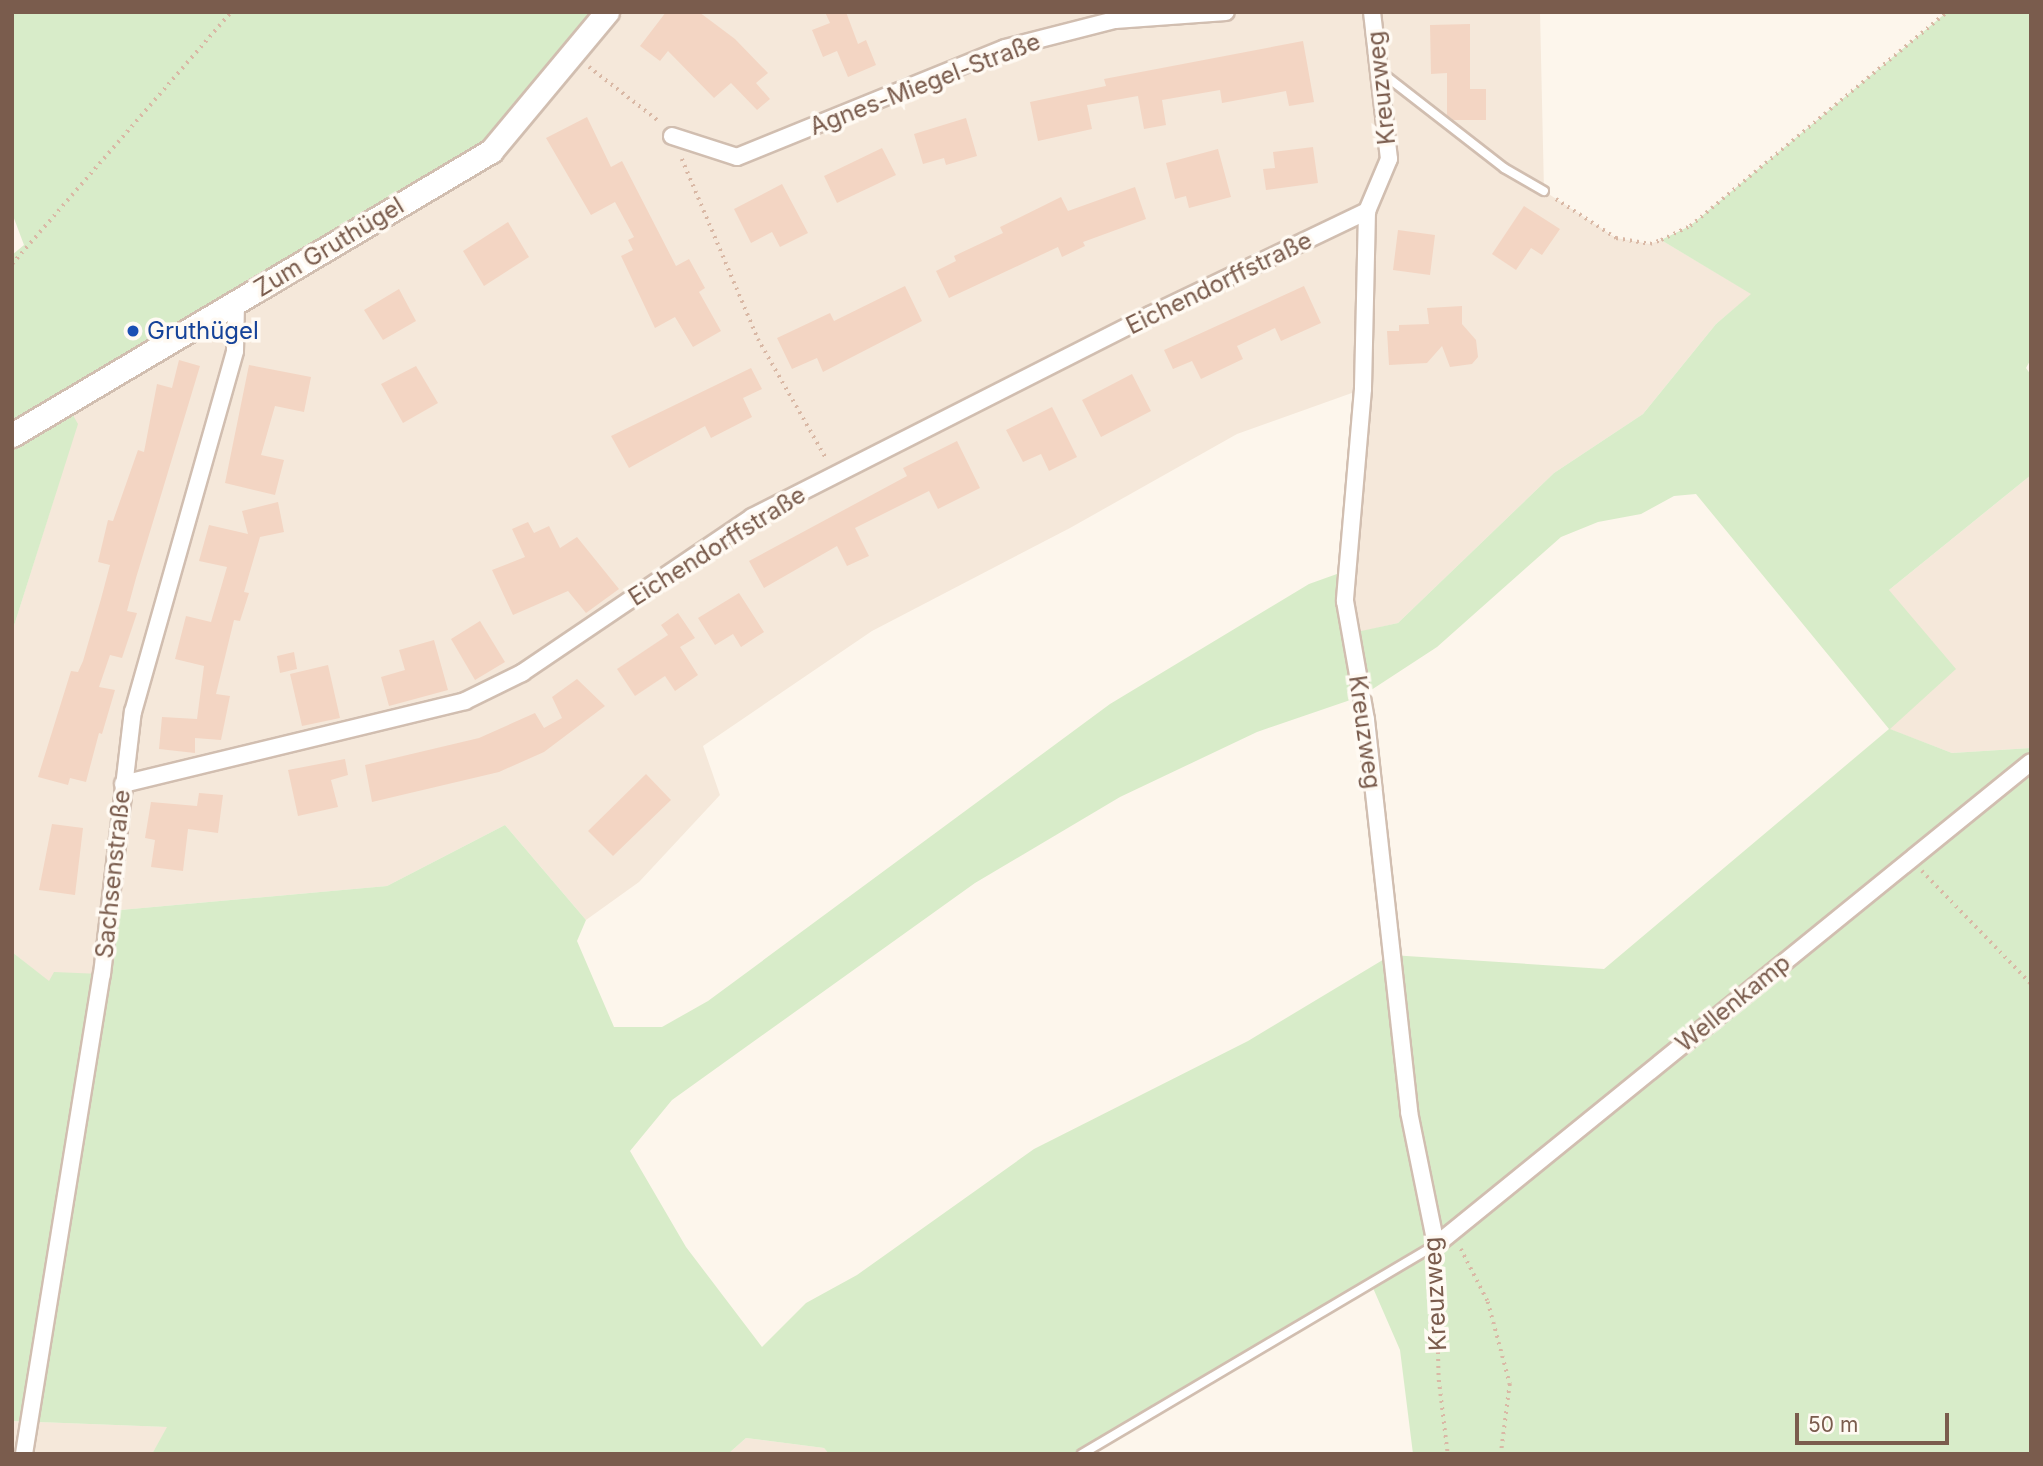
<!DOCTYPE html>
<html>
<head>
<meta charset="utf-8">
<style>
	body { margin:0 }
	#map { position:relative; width:2043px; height:1466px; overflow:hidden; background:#fdf6ec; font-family:Inter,sans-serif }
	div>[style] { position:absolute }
	.residential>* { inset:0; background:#f5e8da }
	.green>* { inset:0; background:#d8ecc9 }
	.building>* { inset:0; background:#f3d5c3 }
	.path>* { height:3.5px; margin-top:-1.75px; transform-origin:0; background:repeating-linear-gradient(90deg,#d9b8a5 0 2px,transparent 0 7px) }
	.roads { filter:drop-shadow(2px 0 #d1beb0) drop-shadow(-2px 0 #d1beb0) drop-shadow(0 2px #d1beb0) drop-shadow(0 -2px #d1beb0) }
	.lane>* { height:8px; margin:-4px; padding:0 4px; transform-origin:4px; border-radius:4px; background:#fff }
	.street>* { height:16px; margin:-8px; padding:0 8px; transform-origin:8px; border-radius:8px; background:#fff }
	.secondary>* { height:23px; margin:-11.5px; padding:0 11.5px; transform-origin:11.5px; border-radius:11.5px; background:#fff }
	.dots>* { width:19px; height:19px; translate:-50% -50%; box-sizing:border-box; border:4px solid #fffaf3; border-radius:50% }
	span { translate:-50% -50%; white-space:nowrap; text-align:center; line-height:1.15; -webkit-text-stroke:7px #fffaf3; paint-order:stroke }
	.street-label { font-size:24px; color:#7a5c4d }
	.transit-label { font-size:24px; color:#164399 }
	.left { translate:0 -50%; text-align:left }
	.frame { position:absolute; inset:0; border:14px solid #7a5c4d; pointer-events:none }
	.scale { position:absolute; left:1795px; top:1413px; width:154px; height:32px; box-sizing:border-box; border:4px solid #7a5c4d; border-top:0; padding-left:9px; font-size:21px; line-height:24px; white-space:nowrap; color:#7a5c4d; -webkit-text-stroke:5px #fffaf3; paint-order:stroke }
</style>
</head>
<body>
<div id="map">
	<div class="residential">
		<div style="clip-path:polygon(607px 12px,1540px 12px,1544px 191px,1616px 238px,1650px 244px,1661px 240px,1752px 294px,1716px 324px,1643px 414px,1554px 473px,1398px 623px,1351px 634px,1363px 389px,1237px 434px,1070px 528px,872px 631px,703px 746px,720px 795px,639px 882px,586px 920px,505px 825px,387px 886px,109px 911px,102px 974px,49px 982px,12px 952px,12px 632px,55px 495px,65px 403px)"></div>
		<div style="clip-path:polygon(2031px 475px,2031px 748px,1952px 753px,1889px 729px,1889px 590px)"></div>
		<div style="clip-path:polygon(12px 1421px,168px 1427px,152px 1454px,12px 1454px)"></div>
		<div style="clip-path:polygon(746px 1438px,824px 1448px,829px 1454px,728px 1454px)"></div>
	</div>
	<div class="green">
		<div style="clip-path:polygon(12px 12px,607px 12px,491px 151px,66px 403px,78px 424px,12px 632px,12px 255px,24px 245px,12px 213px)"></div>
		<div style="clip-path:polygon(evenodd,1947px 12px,2031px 12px,2031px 359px,2026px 368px,2031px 375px,2031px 475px,1889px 590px,1956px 669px,1890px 729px,1952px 753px,2031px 748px,2031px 1454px,1413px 1454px,1400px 1350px,1370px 1281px,1083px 1454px,829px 1454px,824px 1448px,746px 1438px,728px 1454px,152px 1454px,167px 1427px,12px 1421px,12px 952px,49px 981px,54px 972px,101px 974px,109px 911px,387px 886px,505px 825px,586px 920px,577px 941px,614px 1027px,662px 1027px,708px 1001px,1110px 704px,1309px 584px,1348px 570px,1352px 633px,1398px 623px,1554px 473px,1643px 414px,1716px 324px,1751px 294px,1661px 240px,1690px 226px,1947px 12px,1696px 494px,1889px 729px,1604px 969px,1391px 955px,1248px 1041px,1034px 1149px,857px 1275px,806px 1303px,762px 1347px,686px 1247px,630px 1151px,672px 1100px,975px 883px,1120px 797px,1257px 732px,1362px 696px,1437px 647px,1561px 537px,1598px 522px,1641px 514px,1674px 496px,1696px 494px)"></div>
	</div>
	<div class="building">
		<div style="clip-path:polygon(666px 12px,699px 12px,735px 39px,768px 73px,756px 83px,770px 99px,757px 110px,731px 83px,714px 98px,668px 51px,660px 61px,640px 46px)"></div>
		<div style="clip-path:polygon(825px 12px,846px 12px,858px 44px,866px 40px,876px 65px,848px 77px,837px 51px,823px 57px,812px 30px,830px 23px)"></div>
		<div style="clip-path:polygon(1470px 24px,1470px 89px,1486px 89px,1486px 120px,1453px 120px,1447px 115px,1447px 73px,1431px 74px,1430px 25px)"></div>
		<div style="clip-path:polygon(1303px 41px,1314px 102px,1289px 106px,1286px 91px,1222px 103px,1220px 90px,1162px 100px,1166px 125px,1144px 129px,1138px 96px,1087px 105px,1092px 129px,1038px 141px,1030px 102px,1106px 86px,1104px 79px)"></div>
		<div style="clip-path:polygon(587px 117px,611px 167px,622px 161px,676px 266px,689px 259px,705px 288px,699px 292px,721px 331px,693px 347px,675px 317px,655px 328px,621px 256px,633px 250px,628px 240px,634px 237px,615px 202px,591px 215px,546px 138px)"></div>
		<div style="clip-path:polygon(966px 118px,977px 156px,946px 165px,944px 158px,923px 164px,914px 134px)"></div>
		<div style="clip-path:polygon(1313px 147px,1318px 183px,1266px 190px,1263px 169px,1275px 168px,1273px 152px)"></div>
		<div style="clip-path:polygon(882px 148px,896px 175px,837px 203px,824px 176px)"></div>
		<div style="clip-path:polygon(1218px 149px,1231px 197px,1189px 208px,1186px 196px,1175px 199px,1166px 163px)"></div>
		<div style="clip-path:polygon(782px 184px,808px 233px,780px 247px,772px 232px,751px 243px,734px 209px)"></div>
		<div style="clip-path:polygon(1135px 187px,1146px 219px,1083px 242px,1085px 246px,1062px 257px,1058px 247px,949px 298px,936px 271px,956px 261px,954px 256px,1003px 233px,1000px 227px,1061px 197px,1068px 211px)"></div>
		<div style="clip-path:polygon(1524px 206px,1560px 229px,1542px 255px,1531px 248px,1516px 270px,1492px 254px)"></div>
		<div style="clip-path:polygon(508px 222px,529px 257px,484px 286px,463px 251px)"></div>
		<div style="clip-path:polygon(1398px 230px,1435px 235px,1430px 275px,1393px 270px)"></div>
		<div style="clip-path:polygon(905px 286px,922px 321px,823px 372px,817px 358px,792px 369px,777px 338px,830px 313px,834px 321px)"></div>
		<div style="clip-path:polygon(1304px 286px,1321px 323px,1281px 341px,1275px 328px,1237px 346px,1243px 359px,1201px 379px,1192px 361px,1173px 369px,1164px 350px)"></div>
		<div style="clip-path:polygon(399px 289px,416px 321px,383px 340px,364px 310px)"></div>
		<div style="clip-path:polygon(1462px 306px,1462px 324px,1476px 340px,1478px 357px,1472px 364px,1450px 367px,1442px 346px,1427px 363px,1389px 365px,1387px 331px,1399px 331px,1399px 325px,1429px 324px,1427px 308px)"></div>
		<div style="clip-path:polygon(179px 360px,200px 366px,136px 578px,127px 611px,137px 613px,122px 658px,110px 655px,99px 687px,115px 690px,102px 734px,99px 733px,86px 782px,70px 778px,68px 785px,38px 777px,71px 671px,78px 672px,83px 661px,101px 599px,110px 565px,98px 562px,108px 520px,113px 521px,138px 450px,144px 452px,157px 384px,172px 388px)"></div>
		<div style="clip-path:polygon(249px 365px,311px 377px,304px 412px,275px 406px,261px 455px,284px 460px,275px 495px,225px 483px)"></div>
		<div style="clip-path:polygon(416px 366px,438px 403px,403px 423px,381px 384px)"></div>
		<div style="clip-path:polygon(751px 368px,762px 389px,743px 398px,752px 417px,711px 438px,705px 426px,629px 468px,611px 436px)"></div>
		<div style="clip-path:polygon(1132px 374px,1151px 411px,1101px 437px,1082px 400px)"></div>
		<div style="clip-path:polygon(1052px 407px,1077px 457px,1049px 471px,1041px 454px,1023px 462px,1006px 430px)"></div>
		<div style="clip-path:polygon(957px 441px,980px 488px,938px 509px,929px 491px,855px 528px,869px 556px,847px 566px,837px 546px,764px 588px,749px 561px,907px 476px,903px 468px)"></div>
		<div style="clip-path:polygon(278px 502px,284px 532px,260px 537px,244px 592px,249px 593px,240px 621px,234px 620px,216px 694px,230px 696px,221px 740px,195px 738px,195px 753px,159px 749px,162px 717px,197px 719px,204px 666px,175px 659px,186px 616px,211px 622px,227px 567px,199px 561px,209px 525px,248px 534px,242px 511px)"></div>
		<div style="clip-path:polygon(528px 522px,534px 533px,549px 526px,560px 548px,577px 537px,619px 589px,586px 613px,568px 591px,513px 615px,492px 570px,525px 557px,512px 529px)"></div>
		<div style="clip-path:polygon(739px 593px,764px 632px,741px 647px,733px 634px,715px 645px,698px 618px)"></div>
		<div style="clip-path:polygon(678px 613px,695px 638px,680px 647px,698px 675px,675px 691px,665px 676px,635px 696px,617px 669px,668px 635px,661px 625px)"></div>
		<div style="clip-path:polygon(480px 621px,505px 662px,475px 680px,451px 639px)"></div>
		<div style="clip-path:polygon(434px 640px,448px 690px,389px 706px,381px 677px,405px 670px,399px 650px)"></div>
		<div style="clip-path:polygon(294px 652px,297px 669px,280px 673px,277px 656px)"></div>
		<div style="clip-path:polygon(328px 665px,340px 718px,302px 726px,290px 674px)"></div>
		<div style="clip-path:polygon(577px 679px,605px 706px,544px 752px,499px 772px,372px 802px,365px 765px,479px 738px,535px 713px,544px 728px,562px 718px,552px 697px)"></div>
		<div style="clip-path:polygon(345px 759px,348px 775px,331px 780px,338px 807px,298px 816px,288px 770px)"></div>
		<div style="clip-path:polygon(646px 774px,671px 800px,613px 856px,588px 831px)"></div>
		<div style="clip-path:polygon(199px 793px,223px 795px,218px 833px,188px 829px,183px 871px,151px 867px,155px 840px,145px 838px,151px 802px,197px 806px)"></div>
		<div style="clip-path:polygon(52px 824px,83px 828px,75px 895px,39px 890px)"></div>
	</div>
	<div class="path">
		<div style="left:589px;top:67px;width:90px;rotate:37.8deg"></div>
		<div style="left:682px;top:159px;width:195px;rotate:67.1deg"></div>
		<div style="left:758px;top:339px;width:139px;rotate:60.3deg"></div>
		<div style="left:1556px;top:199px;width:72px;rotate:33deg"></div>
		<div style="left:1616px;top:238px;width:35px;rotate:10deg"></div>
		<div style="left:1650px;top:244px;width:12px;rotate:-20deg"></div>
		<div style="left:1661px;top:240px;width:32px;rotate:-26deg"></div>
		<div style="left:1690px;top:226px;width:334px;rotate:-39.8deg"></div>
		<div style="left:12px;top:264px;width:334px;rotate:-49deg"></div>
		<div style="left:1922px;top:871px;width:157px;rotate:46deg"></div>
		<div style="left:1461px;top:1249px;width:59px;rotate:63deg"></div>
		<div style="left:1488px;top:1302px;width:85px;rotate:75deg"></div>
		<div style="left:1510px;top:1384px;width:71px;rotate:97.3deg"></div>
		<div style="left:1436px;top:1261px;width:119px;rotate:88.6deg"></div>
		<div style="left:1439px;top:1380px;width:75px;rotate:83.1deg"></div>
	</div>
	<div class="roads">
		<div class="lane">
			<div style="left:1382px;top:73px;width:155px;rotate:37.9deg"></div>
			<div style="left:1504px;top:168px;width:46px;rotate:29.9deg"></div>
			<div style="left:1082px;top:1454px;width:411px;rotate:-30.6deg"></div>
		</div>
		<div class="street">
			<div style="left:1372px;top:12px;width:148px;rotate:83.4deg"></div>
			<div style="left:1389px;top:159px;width:56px;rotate:112.9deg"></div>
			<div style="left:1367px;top:211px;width:178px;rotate:91.3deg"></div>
			<div style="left:1363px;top:389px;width:213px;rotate:94.9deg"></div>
			<div style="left:1345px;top:601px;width:121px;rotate:80deg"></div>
			<div style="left:1366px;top:720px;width:394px;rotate:83.7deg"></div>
			<div style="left:1409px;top:1112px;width:136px;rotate:78.5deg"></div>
			<div style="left:1436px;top:1245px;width:766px;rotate:-39.07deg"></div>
			<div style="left:672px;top:136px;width:68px;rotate:17.9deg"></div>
			<div style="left:737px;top:157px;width:289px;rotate:-22.1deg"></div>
			<div style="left:1005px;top:48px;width:114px;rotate:-14.3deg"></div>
			<div style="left:1115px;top:20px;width:111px;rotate:-4.1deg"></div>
			<div style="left:123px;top:784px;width:352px;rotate:-13.6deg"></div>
			<div style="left:465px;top:701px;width:64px;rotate:-26.2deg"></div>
			<div style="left:522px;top:673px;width:278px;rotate:-34.1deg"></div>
			<div style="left:752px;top:517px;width:446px;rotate:-26.9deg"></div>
			<div style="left:1150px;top:315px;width:241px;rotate:-25.6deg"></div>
			<div style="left:24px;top:1454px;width:486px;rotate:-80.8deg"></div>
			<div style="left:102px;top:974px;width:264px;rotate:-83.3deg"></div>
			<div style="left:133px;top:712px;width:375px;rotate:-74.2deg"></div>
			<div style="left:235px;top:351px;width:48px;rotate:-88.8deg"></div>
		</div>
		<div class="secondary">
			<div style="left:12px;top:435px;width:557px;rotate:-30.66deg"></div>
			<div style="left:491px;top:151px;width:181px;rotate:-50.2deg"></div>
		</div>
	</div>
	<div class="dots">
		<div style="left:133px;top:331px;background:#1a4fb4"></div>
	</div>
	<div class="street-label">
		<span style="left:925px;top:84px;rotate:-21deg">Agnes-Miegel-Straße</span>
		<span style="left:1381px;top:88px;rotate:-96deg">Kreuzweg</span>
		<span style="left:329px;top:247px;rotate:-31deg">Zum Gruthügel</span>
		<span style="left:1219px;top:283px;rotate:-26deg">Eichendorffstraße</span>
		<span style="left:717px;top:546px;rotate:-32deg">Eichendorffstraße</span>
		<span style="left:1365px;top:732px;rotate:82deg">Kreuzweg</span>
		<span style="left:113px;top:874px;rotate:-84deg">Sachsenstraße</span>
		<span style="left:1733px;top:1003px;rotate:-39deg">Wellenkamp</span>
		<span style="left:1435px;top:1294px;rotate:-93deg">Kreuzweg</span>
	</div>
	<div class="transit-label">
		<span class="left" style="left:147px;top:331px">Gruthügel</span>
	</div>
	<div class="frame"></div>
	<div class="scale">50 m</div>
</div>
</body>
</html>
